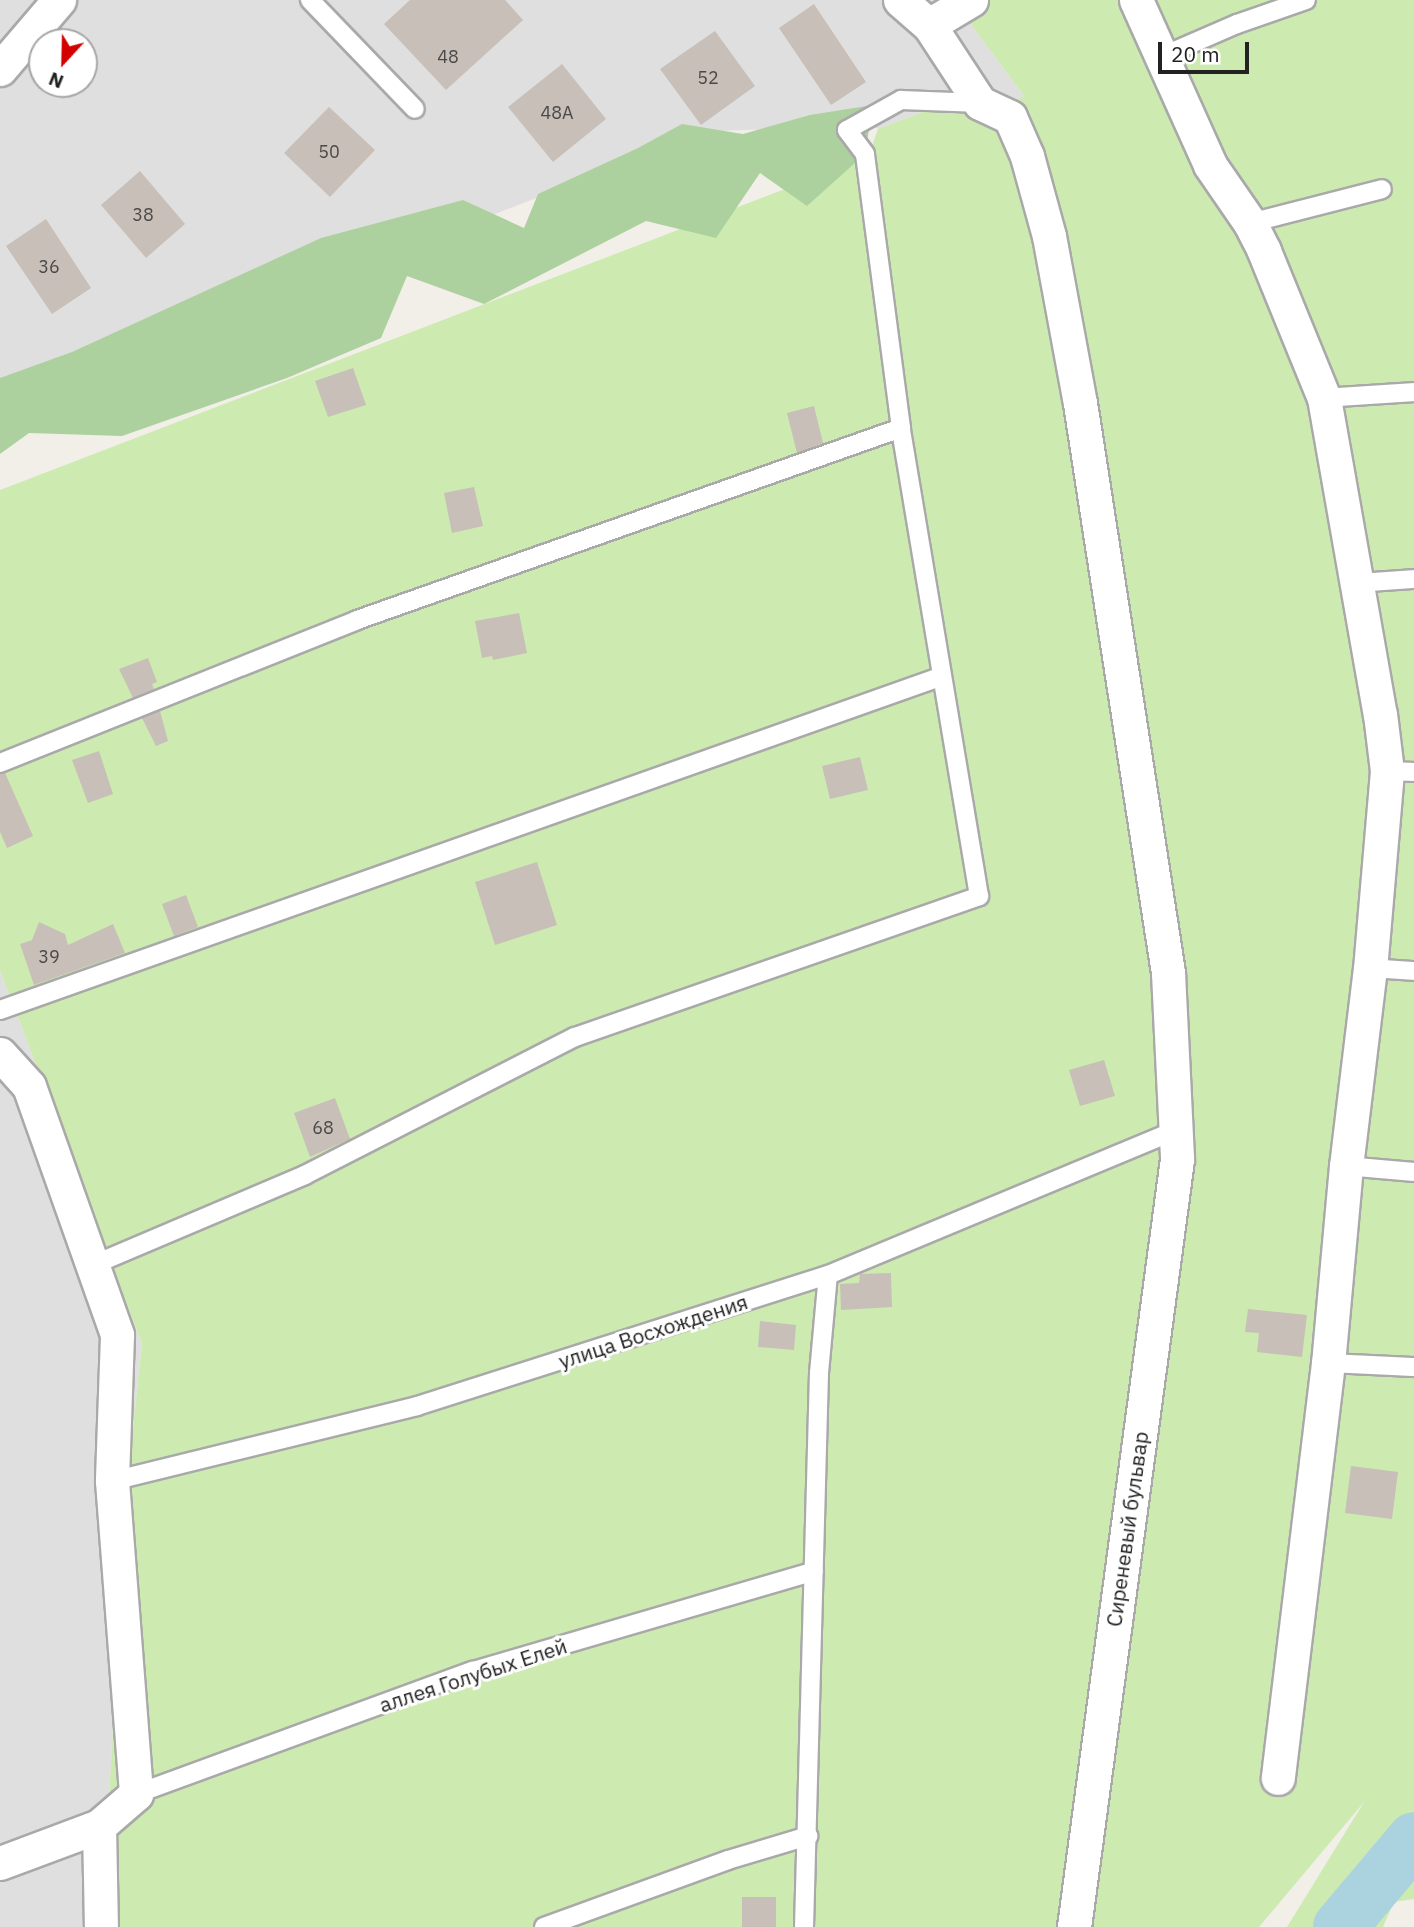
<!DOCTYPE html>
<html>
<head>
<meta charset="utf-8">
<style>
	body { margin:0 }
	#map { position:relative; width:1414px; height:1927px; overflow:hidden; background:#f2efe9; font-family:"IBM Plex Sans",sans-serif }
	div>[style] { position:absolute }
	.residential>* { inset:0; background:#e0dfdf }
	.grass>* { inset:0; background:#cdebb0 }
	.forest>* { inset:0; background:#add19e }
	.river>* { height:54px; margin:-27px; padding:0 27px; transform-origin:27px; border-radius:27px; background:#aad3df }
	.building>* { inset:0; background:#c7bfb8 }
	.roads { filter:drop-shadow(2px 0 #a9a9a9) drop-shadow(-2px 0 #a9a9a9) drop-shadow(0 2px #a9a9a9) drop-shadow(0 -2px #a9a9a9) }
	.lane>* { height:18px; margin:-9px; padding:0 9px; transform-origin:9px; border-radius:9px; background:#fff }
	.street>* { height:33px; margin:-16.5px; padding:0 16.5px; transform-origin:16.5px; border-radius:16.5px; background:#fff }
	span { translate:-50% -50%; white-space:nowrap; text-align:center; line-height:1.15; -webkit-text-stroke:6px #fff; paint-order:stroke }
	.number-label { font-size:18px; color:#4b4948 }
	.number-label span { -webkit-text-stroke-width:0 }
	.street-label { font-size:21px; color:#222 }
	.north { position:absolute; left:28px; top:28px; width:70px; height:70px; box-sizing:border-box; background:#fff; border:2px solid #a7a7a7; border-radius:50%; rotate:202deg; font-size:19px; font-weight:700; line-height:28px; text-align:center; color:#222 }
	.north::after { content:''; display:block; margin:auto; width:24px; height:32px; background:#d40000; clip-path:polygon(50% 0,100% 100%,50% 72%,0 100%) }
	.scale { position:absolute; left:1158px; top:42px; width:91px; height:32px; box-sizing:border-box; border:4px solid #222; border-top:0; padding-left:9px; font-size:21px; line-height:24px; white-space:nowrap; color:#222; -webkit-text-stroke:5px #fff; paint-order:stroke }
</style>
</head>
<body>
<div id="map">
	<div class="residential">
		<div style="clip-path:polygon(evenodd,0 0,953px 0,1024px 96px,1003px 105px,988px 87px,878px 129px,859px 116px,813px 128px,710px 131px,0 405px,0 0,42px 42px,84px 42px,84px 84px,42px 84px,42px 42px)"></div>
		<div style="clip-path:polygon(0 970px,142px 1344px,126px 1492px,109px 1800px,106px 1927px,0 1927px)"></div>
	</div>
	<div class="grass">
		<div style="clip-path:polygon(953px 0,1414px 0,1414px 1899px,1394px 1902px,1383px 1927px,1287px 1927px,1364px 1802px,1259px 1927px,106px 1927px,109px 1800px,126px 1492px,142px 1344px,0 970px,0 490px,868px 157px,878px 129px,988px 87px,1003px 105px,1024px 96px)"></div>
	</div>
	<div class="forest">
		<div style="clip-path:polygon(873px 105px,865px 154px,807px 206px,760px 173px,716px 238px,646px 221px,484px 304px,407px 276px,381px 338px,287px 378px,122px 436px,29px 433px,0 454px,0 378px,72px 352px,321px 238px,463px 200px,524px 228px,538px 194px,638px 148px,682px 124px,743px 134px,810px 115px)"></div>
	</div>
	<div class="river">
		<div style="left:1340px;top:1927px;width:115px;rotate:-49.9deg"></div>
	</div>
	<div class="building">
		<div style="clip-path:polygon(410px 0,505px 0,523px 20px,446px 90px,384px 24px)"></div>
		<div style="clip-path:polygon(814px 4px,866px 82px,831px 105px,779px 28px)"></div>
		<div style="clip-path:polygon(715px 31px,755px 86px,701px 125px,660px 69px)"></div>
		<div style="clip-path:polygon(562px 64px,606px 119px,553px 162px,508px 107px)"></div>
		<div style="clip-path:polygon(329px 107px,375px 150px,330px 197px,284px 153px)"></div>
		<div style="clip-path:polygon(140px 171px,185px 224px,146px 258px,101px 205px)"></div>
		<div style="clip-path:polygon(46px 219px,91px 288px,52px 314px,6px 246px)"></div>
		<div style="clip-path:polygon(353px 368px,366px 405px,328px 417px,315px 381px)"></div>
		<div style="clip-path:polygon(814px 406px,823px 443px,797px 453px,787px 413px)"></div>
		<div style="clip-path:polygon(474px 487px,483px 526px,452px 533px,444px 493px)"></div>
		<div style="clip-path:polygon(519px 613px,527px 653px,493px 660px,492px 656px,482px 658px,475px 621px)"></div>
		<div style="clip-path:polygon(148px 658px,157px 682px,152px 684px,154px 689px,133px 698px,119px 669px)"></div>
		<div style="clip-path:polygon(160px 711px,168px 741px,156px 746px,142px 718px)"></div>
		<div style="clip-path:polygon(99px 751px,113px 794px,88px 803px,72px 760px)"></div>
		<div style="clip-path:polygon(860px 757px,868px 790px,830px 799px,822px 766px)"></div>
		<div style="clip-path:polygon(5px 773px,33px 836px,7px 848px,0 832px,0 774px)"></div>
		<div style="clip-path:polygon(537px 862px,557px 925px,495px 945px,475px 882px)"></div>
		<div style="clip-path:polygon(186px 895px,198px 927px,174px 936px,162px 904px)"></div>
		<div style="clip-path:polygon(39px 922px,65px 934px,68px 945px,113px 924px,125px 953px,34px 985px,20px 944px,32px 940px)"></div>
		<div style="clip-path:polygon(1104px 1060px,1115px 1096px,1080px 1106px,1069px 1070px)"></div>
		<div style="clip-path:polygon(335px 1098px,350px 1139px,310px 1157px,294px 1113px)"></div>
		<div style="clip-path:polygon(891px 1273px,892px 1307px,841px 1310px,840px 1284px,859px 1283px,860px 1274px)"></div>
		<div style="clip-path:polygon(1248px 1309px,1307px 1315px,1302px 1357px,1257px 1352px,1259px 1333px,1245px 1332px)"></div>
		<div style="clip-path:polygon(760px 1321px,796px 1325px,794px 1350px,758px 1347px)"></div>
		<div style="clip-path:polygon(1351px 1466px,1398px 1472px,1392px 1519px,1345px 1513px)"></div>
		<div style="clip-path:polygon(742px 1897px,776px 1897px,776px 1927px,742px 1927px)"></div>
	</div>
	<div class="roads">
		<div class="lane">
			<div style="left:310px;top:0;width:151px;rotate:46.1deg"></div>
			<div style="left:1163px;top:56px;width:81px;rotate:-23.4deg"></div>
			<div style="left:1237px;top:24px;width:73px;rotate:-19.2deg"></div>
			<div style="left:1250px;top:223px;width:136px;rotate:-14.4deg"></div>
			<div style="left:1324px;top:398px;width:90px;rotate:-3.8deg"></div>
			<div style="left:1357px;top:583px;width:57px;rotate:-4deg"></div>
			<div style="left:0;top:763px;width:385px;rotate:-21.8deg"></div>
			<div style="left:357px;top:620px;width:577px;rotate:-19.44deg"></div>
			<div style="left:1387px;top:771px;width:27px;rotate:2deg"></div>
			<div style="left:1370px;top:968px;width:44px;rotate:3.9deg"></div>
			<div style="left:0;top:1010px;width:997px;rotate:-19.51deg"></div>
			<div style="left:1346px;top:1166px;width:68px;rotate:5deg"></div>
			<div style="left:93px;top:1265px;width:230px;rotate:-23deg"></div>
			<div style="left:305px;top:1175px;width:303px;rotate:-27.1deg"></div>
			<div style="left:575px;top:1037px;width:428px;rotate:-19.2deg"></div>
			<div style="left:979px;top:896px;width:474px;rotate:-99.5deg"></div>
			<div style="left:901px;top:428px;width:276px;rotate:-97.5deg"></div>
			<div style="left:865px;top:154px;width:30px;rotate:-127deg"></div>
			<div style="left:847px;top:130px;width:62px;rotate:-29.1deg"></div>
			<div style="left:901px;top:100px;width:79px;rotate:2.2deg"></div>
			<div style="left:1328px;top:1363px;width:86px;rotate:2.7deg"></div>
			<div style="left:112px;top:1481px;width:314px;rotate:-13.8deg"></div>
			<div style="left:417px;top:1406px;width:431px;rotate:-17.7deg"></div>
			<div style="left:828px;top:1275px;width:378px;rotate:-22.6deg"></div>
			<div style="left:136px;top:1794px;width:359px;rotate:-20.1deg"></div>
			<div style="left:473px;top:1671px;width:355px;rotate:-16.3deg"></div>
			<div style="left:544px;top:1927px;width:196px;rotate:-20deg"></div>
			<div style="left:728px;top:1860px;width:84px;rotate:-16.7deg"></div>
			<div style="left:804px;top:1927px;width:554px;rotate:-88.45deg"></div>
			<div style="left:819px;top:1373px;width:98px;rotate:-84.8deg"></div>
		</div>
		<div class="street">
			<div style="left:900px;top:0;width:38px;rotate:41deg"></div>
			<div style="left:929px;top:25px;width:93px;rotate:56.8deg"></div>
			<div style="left:980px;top:103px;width:33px;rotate:25deg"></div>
			<div style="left:1010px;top:117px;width:43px;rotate:66.4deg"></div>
			<div style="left:1027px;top:156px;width:83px;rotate:74.6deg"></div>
			<div style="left:1049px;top:236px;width:170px;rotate:79.5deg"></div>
			<div style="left:1080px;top:403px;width:577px;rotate:81.22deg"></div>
			<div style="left:1168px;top:973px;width:186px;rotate:87.2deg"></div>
			<div style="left:1177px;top:1159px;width:775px;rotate:97.64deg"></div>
			<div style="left:1136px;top:0;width:181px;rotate:65.8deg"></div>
			<div style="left:1210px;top:165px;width:70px;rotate:55.4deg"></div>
			<div style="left:1250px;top:223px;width:31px;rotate:63deg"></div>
			<div style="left:1264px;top:251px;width:159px;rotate:67.8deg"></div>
			<div style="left:1324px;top:398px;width:321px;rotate:80deg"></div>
			<div style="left:1380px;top:714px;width:57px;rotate:83deg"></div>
			<div style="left:1387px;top:771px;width:198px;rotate:94.9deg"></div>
			<div style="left:1370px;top:968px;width:199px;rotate:96.9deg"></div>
			<div style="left:1346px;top:1166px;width:198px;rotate:95.2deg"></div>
			<div style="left:1328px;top:1363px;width:418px;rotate:96.9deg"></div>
			<div style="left:929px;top:25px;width:49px;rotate:-30.8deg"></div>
			<div style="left:0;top:69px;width:91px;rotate:-49.5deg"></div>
			<div style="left:0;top:1054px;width:43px;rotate:47.8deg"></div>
			<div style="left:29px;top:1086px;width:264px;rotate:70.5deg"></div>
			<div style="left:117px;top:1335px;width:146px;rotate:92deg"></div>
			<div style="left:112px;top:1481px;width:314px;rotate:85.6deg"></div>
			<div style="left:136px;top:1794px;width:49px;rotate:139.1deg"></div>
			<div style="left:99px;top:1826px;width:106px;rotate:159.5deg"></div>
			<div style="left:99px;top:1826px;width:101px;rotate:88.9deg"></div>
		</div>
	</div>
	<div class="number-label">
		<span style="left:448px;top:57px">48</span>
		<span style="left:708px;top:78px">52</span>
		<span style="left:557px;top:113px">48А</span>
		<span style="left:329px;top:152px">50</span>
		<span style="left:143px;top:215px">38</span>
		<span style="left:49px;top:267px">36</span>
		<span style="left:49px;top:957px">39</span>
		<span style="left:323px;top:1128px">68</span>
	</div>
	<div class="street-label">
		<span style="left:653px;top:1331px;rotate:-18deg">улица Восхождения</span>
		<span style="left:1127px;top:1529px;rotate:-82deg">Сиреневый бульвар</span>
		<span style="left:473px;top:1675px;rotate:-18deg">аллея Голубых Елей</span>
	</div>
	<div class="north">N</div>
	<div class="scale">20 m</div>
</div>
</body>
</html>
